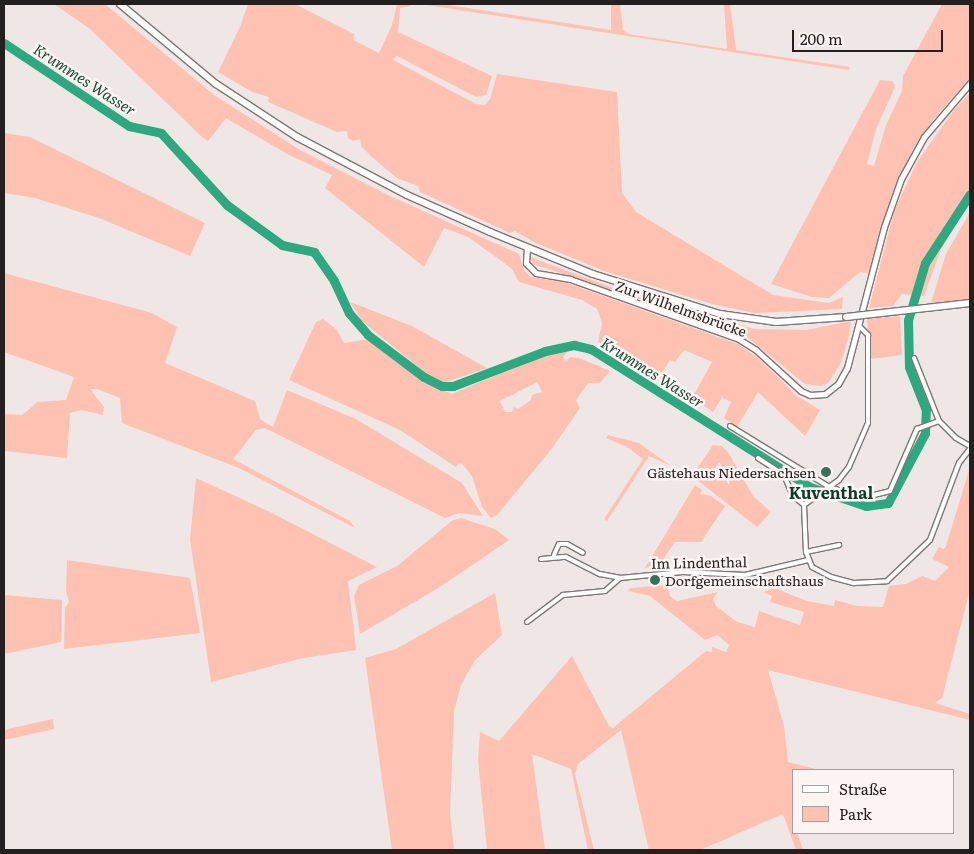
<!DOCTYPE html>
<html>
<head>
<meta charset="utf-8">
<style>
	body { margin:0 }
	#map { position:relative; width:974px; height:854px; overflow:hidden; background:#efe7e5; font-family:Literata,serif }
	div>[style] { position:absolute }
	.green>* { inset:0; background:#fec1b2 }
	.river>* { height:9px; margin:-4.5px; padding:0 4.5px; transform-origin:4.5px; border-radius:4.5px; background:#2da880 }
	.roads { filter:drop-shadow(1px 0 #7d7674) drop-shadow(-1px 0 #7d7674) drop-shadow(0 1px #7d7674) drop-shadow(0 -1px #7d7674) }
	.minor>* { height:4px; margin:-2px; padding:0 2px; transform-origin:2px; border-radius:2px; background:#fff }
	.tertiary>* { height:5px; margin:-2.5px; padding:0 2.5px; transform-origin:2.5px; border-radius:2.5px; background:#fff }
	.primary>* { height:6px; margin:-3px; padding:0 3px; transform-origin:3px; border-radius:3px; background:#fff }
	.bridges { filter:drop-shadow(1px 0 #7d7674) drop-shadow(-1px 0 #7d7674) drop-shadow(0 1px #7d7674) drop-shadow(0 -1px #7d7674) }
	.primary-bridge>* { height:6px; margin:-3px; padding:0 3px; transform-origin:3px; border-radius:3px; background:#fff }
	.dots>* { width:14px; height:14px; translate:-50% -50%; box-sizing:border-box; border:2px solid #fdf5f3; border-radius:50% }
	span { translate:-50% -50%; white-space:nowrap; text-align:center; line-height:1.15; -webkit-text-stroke:5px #fdf5f3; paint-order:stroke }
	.street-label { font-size:14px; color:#23201f }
	.poi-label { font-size:14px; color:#23201f }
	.right { translate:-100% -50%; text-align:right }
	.left { translate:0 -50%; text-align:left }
	.water-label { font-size:15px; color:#1b4b3a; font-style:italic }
	.quarter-label { font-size:16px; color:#0b3d2c; font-weight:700 }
	.frame { position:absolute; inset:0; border:5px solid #23201f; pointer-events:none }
	.legend { position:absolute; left:792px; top:769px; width:162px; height:65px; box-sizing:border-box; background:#fdf5f3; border:1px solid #a6a09e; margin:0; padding:6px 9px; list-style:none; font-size:15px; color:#23201f }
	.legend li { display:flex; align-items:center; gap:10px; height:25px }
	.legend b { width:25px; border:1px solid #a6a09e }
	.scale { position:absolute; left:792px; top:30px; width:151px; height:22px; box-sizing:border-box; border:2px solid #23201f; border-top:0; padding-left:6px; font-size:15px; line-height:18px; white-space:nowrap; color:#23201f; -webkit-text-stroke:4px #fdf5f3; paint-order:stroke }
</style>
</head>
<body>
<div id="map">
	<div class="green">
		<div style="clip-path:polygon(54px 4px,105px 4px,214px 95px,300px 150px,390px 196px,519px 254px,524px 270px,531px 277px,564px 282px,738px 344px,759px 359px,797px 396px,820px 410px,805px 436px,758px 392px,737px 427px,724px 418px,731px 402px,722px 397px,713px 412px,692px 398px,712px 362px,684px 350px,675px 362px,670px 360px,659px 378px,598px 342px,602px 323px,597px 309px,582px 300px,519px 282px,512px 269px,503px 262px,468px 237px,444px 228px,424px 267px,325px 188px,332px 175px,287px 154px,226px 118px,208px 141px,202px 137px,90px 29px)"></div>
		<div style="clip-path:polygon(248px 4px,295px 4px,354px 34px,353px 40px,379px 53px,392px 25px,397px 4px,408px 4px,411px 6px,400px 8px,398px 32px,492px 76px,486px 95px,476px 97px,397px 56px,393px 60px,476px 104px,485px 105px,490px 99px,497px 74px,617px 92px,622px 193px,636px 212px,773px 295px,829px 303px,843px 297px,842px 309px,754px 313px,712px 304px,604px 271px,536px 243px,515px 231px,510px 233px,420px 192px,418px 186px,397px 178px,374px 159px,361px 146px,360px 139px,353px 141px,348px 138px,347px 131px,337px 132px,268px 102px,269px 97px,252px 92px,218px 72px,240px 27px)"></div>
		<div style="clip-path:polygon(420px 4px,442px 4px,611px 30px,611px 4px,620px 4px,623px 30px,628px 34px,727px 49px,724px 4px,730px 4px,736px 50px,850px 67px,849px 70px)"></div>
		<div style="clip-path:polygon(942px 4px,970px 4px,970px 78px,933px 120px,912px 151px,886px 212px,869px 273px,860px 272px,829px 298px,812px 297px,771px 284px,880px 80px,893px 81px,895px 87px,876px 129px,867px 164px,874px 166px,886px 125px,902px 91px,903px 76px)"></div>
		<div style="clip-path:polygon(970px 93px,970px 200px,941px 249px,924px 296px,902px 294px,893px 306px,869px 308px,894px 211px,917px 162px,954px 110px)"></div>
		<div style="clip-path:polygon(4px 133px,30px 137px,205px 223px,190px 256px,99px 218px,35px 198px,4px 193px)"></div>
		<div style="clip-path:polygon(970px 212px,970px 299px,931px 303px,946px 254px)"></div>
		<div style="clip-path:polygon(530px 257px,632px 295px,754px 329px,807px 330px,851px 321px,848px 340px,841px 362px,829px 382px,822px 386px,805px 384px,742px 333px,533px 264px)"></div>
		<div style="clip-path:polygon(4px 273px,152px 313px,177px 327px,165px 363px,255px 401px,260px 419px,273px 427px,287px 390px,356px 419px,462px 483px,483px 516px,459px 513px,445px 518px,265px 428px,256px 430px,233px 459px,350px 521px,355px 528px,239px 468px,122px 423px,120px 398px,97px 389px,90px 389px,104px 407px,103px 415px,81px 410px,70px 413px,67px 458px,4px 451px,4px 414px,22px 415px,38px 402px,66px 400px,74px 377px,4px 352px)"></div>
		<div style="clip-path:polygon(350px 302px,412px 326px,487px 368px,443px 383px,428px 375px,362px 321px)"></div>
		<div style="clip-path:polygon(900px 316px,902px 355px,870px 359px,867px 319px)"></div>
		<div style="clip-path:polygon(evenodd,323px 319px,337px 330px,344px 343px,369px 339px,425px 382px,452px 394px,534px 359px,563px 350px,569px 350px,563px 357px,566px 361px,570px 357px,579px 358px,610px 371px,600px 383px,588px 383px,576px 400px,580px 408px,550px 451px,497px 515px,491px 518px,482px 507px,472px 476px,462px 464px,459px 463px,456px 467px,400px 430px,289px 380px,316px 322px,323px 319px,537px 382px,542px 392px,532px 395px,531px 400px,518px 409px,514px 407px,512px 412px,505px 412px,500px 401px,537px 382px)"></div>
		<div style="clip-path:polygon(608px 435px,639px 443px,671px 466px,649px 456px,607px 521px,604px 519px,643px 459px,627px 447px,606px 438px)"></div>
		<div style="clip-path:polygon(713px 445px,722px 446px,728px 452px,753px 496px,771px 512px,757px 527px,692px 476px)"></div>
		<div style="clip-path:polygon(970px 467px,970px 590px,942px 698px,935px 703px,970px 714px,970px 720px,768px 670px,784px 726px,788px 762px,820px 770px,793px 770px,793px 833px,797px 833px,803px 850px,796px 850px,783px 814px,700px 850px,649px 850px,621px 730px,578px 764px,575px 774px,594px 850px,588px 850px,571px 769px,532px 754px,545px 850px,487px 850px,478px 760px,480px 732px,499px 741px,572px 656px,609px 726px,613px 728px,706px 651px,712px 652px,712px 647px,734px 655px,726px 652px,729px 645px,718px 635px,705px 640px,650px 596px,628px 591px,630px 588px,667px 585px,670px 596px,677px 601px,718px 592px,713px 598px,716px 606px,737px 622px,755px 627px,759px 611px,800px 625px,804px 612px,770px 602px,772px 596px,763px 592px,774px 588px,807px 601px,834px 606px,835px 600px,857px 606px,883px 607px,889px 586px,906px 584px,922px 576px,935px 581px,949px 567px,932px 559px,939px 547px,944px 549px,946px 546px)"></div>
		<div style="clip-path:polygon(196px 478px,270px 512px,377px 567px,348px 581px,356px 650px,303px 658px,211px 682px,190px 539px)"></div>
		<div style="clip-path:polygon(695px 485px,702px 490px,700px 494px,711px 496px,725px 506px,701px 542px,675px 542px,659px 565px,645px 568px)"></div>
		<div style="clip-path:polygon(461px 518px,495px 529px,509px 540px,440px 587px,360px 634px,354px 596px,359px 585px,397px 566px,453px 520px)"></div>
		<div style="clip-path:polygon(67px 560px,190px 578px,200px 633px,64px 649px,65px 608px,69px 602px,66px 591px)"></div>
		<div style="clip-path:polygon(495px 593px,502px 635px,475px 660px,461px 685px,454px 711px,450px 812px,454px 850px,392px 850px,365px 658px,396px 649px)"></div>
		<div style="clip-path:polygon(4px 595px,62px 600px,61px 642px,4px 654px)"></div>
		<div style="clip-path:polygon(53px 719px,54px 729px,4px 740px,4px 731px,8px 729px)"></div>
	</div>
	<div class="river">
		<div style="left:4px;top:43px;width:150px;rotate:33.6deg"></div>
		<div style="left:129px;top:126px;width:33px;rotate:12deg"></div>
		<div style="left:161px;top:133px;width:98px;rotate:47.5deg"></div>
		<div style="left:227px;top:205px;width:68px;rotate:36deg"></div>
		<div style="left:282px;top:245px;width:33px;rotate:12deg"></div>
		<div style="left:314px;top:252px;width:35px;rotate:55deg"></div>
		<div style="left:334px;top:281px;width:35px;rotate:65deg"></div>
		<div style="left:349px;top:313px;width:29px;rotate:49deg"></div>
		<div style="left:368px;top:335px;width:70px;rotate:36.9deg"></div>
		<div style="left:424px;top:377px;width:20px;rotate:27deg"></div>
		<div style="left:442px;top:386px;width:11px"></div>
		<div style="left:453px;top:386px;width:98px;rotate:-20.8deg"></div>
		<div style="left:545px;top:351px;width:30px;rotate:-12deg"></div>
		<div style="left:574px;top:345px;width:17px;rotate:13deg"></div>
		<div style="left:591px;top:349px;width:259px;rotate:32.2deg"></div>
		<div style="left:810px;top:487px;width:59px;rotate:18.7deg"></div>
		<div style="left:866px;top:506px;width:22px;rotate:-8deg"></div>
		<div style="left:888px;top:503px;width:79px;rotate:-62.1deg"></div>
		<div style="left:925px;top:433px;width:23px;rotate:-88deg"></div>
		<div style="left:926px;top:410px;width:46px;rotate:-111.6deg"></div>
		<div style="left:909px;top:367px;width:47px;rotate:-91.2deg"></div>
		<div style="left:908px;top:320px;width:59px;rotate:-73.4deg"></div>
		<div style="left:925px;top:263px;width:82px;rotate:-56.9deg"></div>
	</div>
	<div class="roads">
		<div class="minor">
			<div style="left:859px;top:326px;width:13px;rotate:45deg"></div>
			<div style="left:868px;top:335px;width:88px;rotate:90deg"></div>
			<div style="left:868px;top:423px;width:48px;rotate:113.4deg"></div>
			<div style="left:849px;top:467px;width:16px;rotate:128deg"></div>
			<div style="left:839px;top:480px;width:43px;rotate:144.5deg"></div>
			<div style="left:804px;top:505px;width:47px;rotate:87.6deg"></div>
			<div style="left:806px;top:552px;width:16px;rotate:68deg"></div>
			<div style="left:812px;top:567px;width:21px;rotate:28deg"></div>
			<div style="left:831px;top:577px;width:24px;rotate:15deg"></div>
			<div style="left:854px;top:583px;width:33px;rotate:-3deg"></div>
			<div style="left:887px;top:581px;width:59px;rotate:-43.6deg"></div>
			<div style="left:930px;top:540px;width:82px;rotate:-69.4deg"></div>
			<div style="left:959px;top:463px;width:18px;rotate:-52deg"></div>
			<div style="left:914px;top:358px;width:68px;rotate:68.4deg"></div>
			<div style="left:939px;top:421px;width:24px;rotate:45deg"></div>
			<div style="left:956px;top:438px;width:16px;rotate:30deg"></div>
			<div style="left:730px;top:426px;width:116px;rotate:31.6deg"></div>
			<div style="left:829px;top:487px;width:35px;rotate:18deg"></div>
			<div style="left:862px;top:498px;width:29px;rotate:-14deg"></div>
			<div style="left:890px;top:491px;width:68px;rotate:-66.5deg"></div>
			<div style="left:917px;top:429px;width:23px;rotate:-20deg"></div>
			<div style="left:758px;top:458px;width:31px;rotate:33deg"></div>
			<div style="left:784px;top:475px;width:23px;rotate:67deg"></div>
			<div style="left:793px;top:496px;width:14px;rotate:39deg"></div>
			<div style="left:806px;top:552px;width:34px;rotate:-12deg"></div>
			<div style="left:554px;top:555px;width:12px;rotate:-66deg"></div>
			<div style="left:559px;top:544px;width:8px"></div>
			<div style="left:567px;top:544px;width:18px;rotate:29deg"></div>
			<div style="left:541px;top:559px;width:25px;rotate:-5deg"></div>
			<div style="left:566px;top:557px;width:38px;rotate:27deg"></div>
			<div style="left:600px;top:574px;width:20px;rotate:11deg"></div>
			<div style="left:620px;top:578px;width:63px;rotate:-5.4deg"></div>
			<div style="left:683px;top:572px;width:62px;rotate:2.8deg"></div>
			<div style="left:745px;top:575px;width:65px;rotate:-13.4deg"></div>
			<div style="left:527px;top:622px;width:45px;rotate:-36.9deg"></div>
			<div style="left:563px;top:595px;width:42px;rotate:-5.4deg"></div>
			<div style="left:605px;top:591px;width:20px;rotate:-41deg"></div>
		</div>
		<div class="tertiary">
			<div style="left:527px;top:248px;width:15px;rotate:94deg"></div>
			<div style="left:526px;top:263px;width:14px;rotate:45deg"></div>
			<div style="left:536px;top:273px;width:35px;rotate:10deg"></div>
			<div style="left:570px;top:279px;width:177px;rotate:19.5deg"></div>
			<div style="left:737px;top:338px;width:22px;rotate:32deg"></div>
			<div style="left:756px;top:350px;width:61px;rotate:42.3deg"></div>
			<div style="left:801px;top:391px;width:10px;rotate:24deg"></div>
			<div style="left:810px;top:395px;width:15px;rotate:-4deg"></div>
			<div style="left:825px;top:394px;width:16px;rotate:-38deg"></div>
			<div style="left:838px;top:384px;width:18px;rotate:-61deg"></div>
			<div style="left:847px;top:368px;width:146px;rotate:-75.3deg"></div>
			<div style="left:884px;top:227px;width:51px;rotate:-70.5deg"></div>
			<div style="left:901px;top:179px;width:48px;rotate:-61.3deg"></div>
			<div style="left:924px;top:137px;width:71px;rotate:-49.6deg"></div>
		</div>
		<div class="primary">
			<div style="left:120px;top:4px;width:125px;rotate:39.8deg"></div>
			<div style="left:216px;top:84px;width:97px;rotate:33.2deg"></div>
			<div style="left:297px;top:137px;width:124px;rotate:27.8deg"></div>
			<div style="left:407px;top:195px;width:91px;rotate:24deg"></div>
			<div style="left:490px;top:232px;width:111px;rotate:22.2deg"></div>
			<div style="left:593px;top:274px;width:133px;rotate:17.5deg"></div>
			<div style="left:720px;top:314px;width:57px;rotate:8.1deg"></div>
			<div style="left:776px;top:322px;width:70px;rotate:-4.1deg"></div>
		</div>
	</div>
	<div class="bridges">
		<div class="primary-bridge">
			<div style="left:846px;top:317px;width:125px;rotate:-6.4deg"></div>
		</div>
	</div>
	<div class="dots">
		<div style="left:826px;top:472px;background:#37715b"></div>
		<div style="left:655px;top:580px;background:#37715b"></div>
	</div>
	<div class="street-label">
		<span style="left:681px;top:308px;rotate:20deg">Zur Wilhelmsbrücke</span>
		<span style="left:699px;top:562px;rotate:-1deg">Im Lindenthal</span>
	</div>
	<div class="poi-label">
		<span class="right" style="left:816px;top:472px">Gästehaus Niedersachsen</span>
		<span class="left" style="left:665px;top:580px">Dorfgemeinschaftshaus</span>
	</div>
	<div class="water-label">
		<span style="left:85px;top:79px;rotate:33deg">Krummes Wasser</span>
		<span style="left:653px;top:372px;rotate:32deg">Krummes Wasser</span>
	</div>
	<div class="quarter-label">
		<span style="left:831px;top:492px">Kuventhal</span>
	</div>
	<div class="frame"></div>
	<ul class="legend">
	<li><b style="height:6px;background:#fff"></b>Straße</li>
	<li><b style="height:14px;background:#fec1b2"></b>Park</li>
	</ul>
	<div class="scale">200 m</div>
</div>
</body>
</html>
